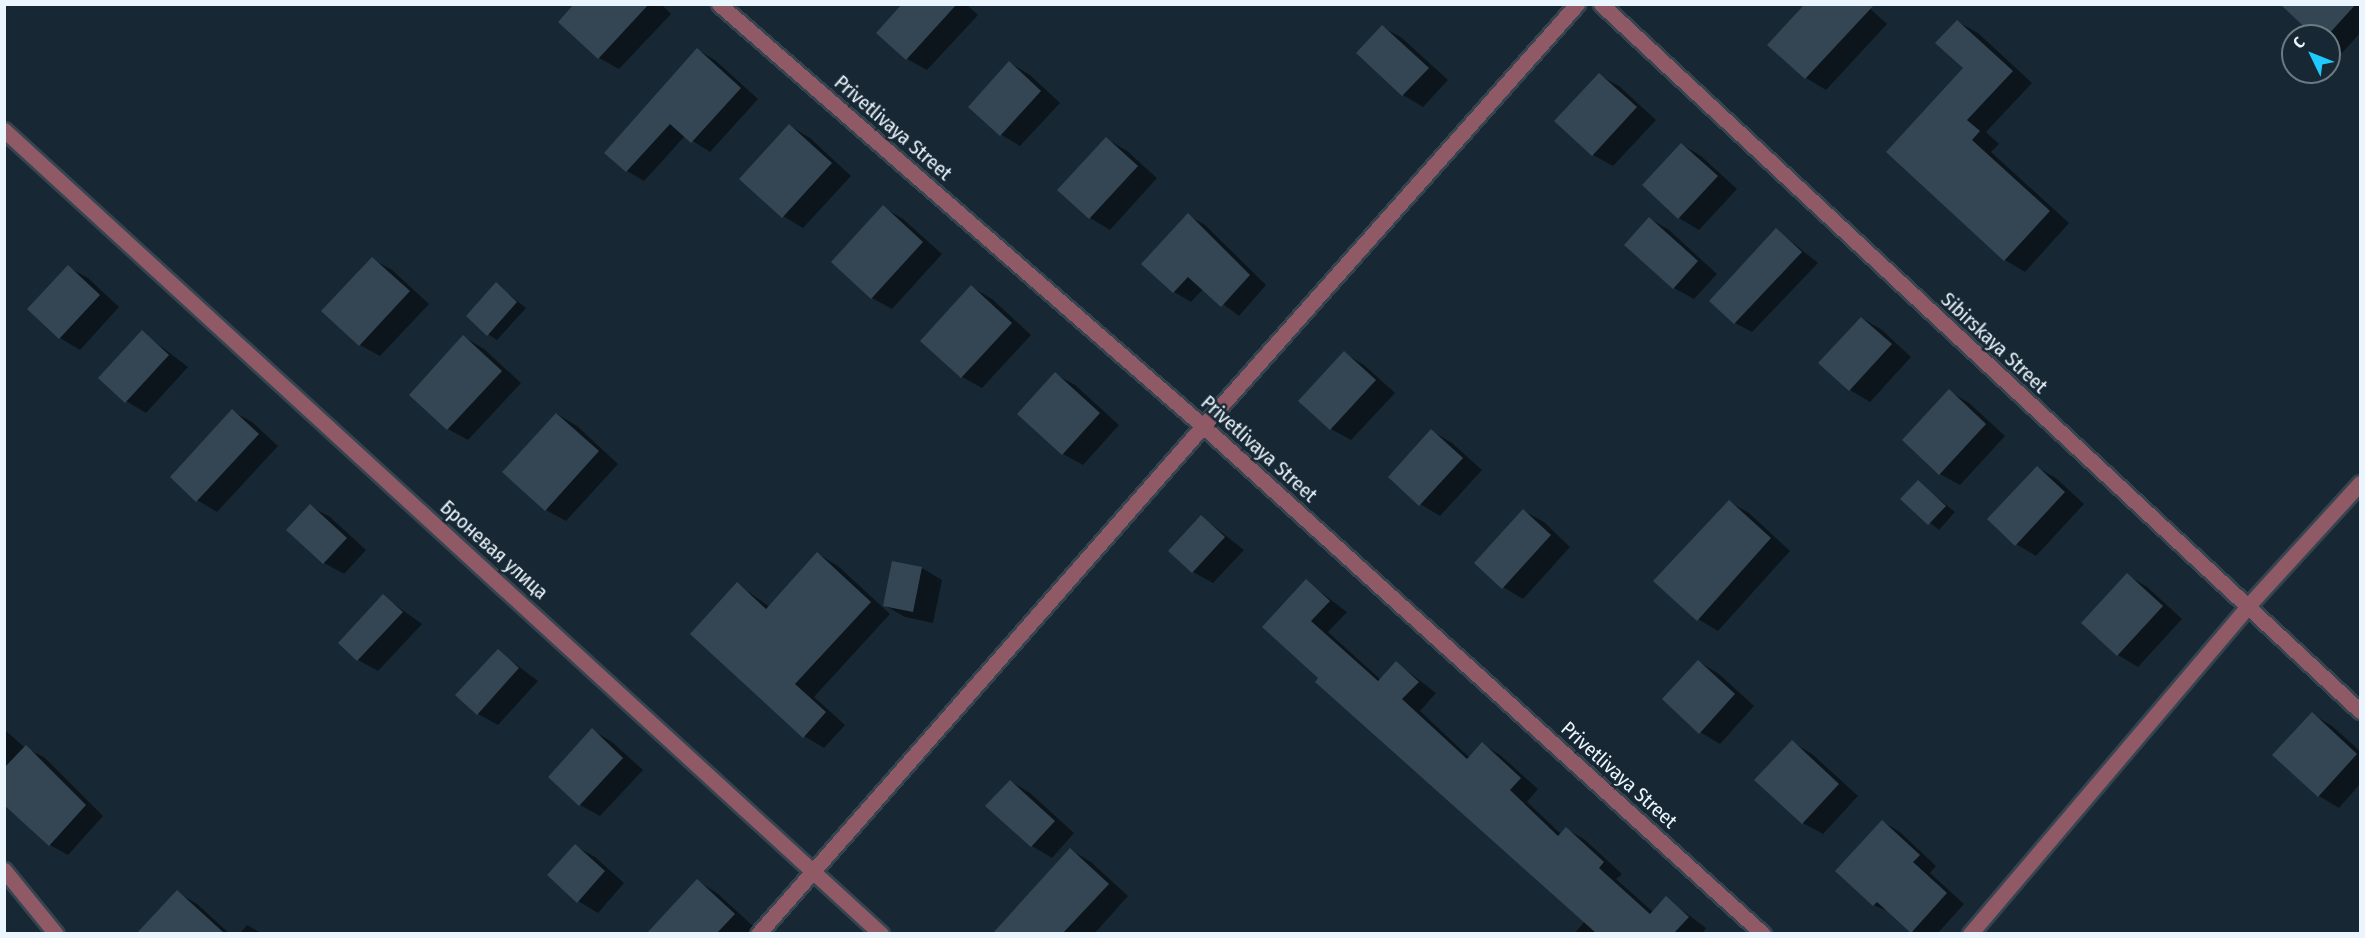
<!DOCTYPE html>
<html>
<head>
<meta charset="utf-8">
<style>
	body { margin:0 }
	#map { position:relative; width:2365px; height:938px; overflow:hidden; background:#172834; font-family:"Fira Sans Condensed",sans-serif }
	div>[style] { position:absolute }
	.shadow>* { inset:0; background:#0007 }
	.building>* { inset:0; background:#344653 }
	.roads { filter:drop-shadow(2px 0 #354550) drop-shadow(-2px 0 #354550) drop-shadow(0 2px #354550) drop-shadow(0 -2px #354550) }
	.minor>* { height:15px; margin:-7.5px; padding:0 7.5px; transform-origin:7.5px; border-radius:7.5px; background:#8f5966 }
	.tertiary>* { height:15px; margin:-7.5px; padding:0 7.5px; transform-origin:7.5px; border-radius:7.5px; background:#8f5966 }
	span { translate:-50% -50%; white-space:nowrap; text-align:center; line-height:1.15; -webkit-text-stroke:5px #172834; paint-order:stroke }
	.street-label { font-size:20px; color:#ebf5fd }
	.frame { position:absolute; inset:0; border:6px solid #ebf5fd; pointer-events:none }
	.north { position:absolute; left:2281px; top:24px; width:60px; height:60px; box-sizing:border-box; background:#172834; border:2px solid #6c7a84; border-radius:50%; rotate:313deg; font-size:16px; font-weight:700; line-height:24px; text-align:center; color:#ebf5fd }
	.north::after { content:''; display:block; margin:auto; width:21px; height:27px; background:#1fc9fd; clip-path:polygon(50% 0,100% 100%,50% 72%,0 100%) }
</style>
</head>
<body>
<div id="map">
	<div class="shadow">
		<div style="clip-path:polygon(576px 4px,661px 4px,671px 14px,619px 69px,599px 58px,560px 22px)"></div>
		<div style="clip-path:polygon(904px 4px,966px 4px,978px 15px,927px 70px,907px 59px)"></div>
		<div style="clip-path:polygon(1807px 4px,1865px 4px,1887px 24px,1826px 90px,1806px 78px,1769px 45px)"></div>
		<div style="clip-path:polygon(2282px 4px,2360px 4px,2360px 33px,2342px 53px,2329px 45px,2329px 36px,2316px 36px)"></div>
		<div style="clip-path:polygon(1958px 22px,1978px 33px,2032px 83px,1986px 132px,1999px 144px,1991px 152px,2069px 223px,2025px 272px,2005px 260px,1888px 152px,1965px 68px)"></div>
		<div style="clip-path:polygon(1382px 27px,1402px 38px,1448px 80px,1423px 107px,1403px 95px,1358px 53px)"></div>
		<div style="clip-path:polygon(698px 50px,715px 60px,758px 99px,710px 152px,685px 136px,644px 181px,627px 171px)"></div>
		<div style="clip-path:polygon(1010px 63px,1030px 75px,1060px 103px,1020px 146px,1000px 134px)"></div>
		<div style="clip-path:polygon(1599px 75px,1619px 86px,1656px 120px,1613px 166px,1593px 155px)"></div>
		<div style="clip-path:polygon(790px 126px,810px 138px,851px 176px,803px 228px,783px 216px)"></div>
		<div style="clip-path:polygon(1107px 139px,1127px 151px,1157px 178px,1110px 230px,1090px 218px,1060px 190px)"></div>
		<div style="clip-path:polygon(1681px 144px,1701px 156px,1737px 189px,1699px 230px,1679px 218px,1644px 185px)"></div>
		<div style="clip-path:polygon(883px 207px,903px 219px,942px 254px,892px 309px,872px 298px)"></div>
		<div style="clip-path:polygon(1188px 215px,1205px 225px,1266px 285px,1239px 316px,1203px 289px,1191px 302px,1174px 292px)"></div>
		<div style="clip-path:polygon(1649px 218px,1669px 230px,1717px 274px,1694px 299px,1674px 288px)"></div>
		<div style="clip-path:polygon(1777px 230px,1818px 263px,1752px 332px,1735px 323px)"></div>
		<div style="clip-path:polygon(372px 259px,392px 270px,429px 304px,380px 356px,360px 345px)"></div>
		<div style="clip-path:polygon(68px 267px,88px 278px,119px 307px,80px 350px,60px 338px,29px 309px)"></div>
		<div style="clip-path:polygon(496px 284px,526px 308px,497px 340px,488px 334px)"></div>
		<div style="clip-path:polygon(972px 287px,992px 299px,1031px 335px,982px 388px,962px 377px)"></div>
		<div style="clip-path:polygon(1862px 318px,1882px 330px,1911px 357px,1870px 402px,1850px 390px,1820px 363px)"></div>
		<div style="clip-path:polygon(142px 332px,188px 367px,146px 413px,126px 401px)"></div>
		<div style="clip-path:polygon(464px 337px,484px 349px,521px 383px,468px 440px,448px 429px)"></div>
		<div style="clip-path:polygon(1344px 353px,1364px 365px,1395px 393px,1351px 440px,1331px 429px)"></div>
		<div style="clip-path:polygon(1055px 374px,1075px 385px,1119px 425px,1083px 465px,1063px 454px)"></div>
		<div style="clip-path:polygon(1949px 391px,1969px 403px,2005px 436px,1960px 485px,1940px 474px,1904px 440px)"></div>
		<div style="clip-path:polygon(232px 411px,252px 422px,278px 446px,217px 512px,197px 500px)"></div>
		<div style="clip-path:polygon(557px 414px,577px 426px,618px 464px,566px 521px,546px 510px)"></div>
		<div style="clip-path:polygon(1432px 431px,1452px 443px,1482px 470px,1440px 516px,1420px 504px)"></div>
		<div style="clip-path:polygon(2037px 467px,2057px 479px,2084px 504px,2036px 556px,2016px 544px)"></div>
		<div style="clip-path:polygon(1918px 482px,1955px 512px,1939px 530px,1902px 499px)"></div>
		<div style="clip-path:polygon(1729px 502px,1749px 513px,1790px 551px,1718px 631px,1698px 619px)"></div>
		<div style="clip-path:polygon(310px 506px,330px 517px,366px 550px,344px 574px,324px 563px)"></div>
		<div style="clip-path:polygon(1524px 511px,1544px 522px,1570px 547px,1523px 599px,1503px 587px)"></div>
		<div style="clip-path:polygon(1202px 517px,1244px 550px,1213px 583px,1193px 572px)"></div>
		<div style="clip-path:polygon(818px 554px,838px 566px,890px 614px,814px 697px,845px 725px,824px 748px,804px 736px,737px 584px,770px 607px)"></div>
		<div style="clip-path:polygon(922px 568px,942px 580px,933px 623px,905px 617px,884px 605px)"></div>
		<div style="clip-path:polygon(2127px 575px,2147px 587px,2182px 619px,2138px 667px,2118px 655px,2083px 623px)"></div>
		<div style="clip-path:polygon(1306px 581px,1347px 612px,1328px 632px,1381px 680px,1397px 663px,1436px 693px,1420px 711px,1470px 758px,1482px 744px,1500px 755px,1538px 789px,1527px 802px,1561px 834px,1566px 829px,1584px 839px,1622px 874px,1616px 879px,1653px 912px,1666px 898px,1706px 928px,1702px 934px,1574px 934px,1585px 921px,1264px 627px)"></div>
		<div style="clip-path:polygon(383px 596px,422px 624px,378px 671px,358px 660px)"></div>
		<div style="clip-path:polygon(498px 651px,538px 681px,498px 725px,478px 714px)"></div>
		<div style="clip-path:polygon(1699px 662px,1719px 674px,1754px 706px,1720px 744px,1700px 732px)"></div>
		<div style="clip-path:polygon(2312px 714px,2332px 726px,2360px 751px,2360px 784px,2339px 808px,2319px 796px)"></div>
		<div style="clip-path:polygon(4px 729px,25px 748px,44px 757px,103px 816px,68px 855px,50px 845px,4px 805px)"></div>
		<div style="clip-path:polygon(592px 730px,612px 742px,643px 770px,600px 816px,580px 805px,550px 777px)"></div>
		<div style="clip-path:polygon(1792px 742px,1812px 754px,1858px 796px,1823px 834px,1803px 823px)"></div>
		<div style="clip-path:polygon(1010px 781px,1030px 793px,1074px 833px,1052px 858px,1032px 846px)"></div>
		<div style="clip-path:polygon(1883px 822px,1900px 832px,1936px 866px,1930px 873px,1964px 904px,1937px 934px,1916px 934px,1892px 913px,1873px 905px)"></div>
		<div style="clip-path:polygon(575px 846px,595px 857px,624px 883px,598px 913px,578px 901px)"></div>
		<div style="clip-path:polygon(1071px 850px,1091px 862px,1128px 896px,1094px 934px,1015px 934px,1004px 923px)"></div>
		<div style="clip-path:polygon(697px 881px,717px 893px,754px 927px,747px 934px,664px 934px,656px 926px)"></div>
		<div style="clip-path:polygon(177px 892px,197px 904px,230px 934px,144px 934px,142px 931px)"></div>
		<div style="clip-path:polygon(247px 925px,263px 934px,239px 934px)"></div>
	</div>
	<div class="building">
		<div style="clip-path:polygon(574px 4px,649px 4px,598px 59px,558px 22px)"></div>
		<div style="clip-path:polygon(902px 4px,957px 4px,906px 60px,876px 33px)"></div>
		<div style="clip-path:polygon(1875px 4px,1805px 79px,1767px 45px,1804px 5px)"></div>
		<div style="clip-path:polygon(2280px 4px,2356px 4px,2327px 36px,2314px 36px)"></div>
		<div style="clip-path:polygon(1957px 20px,2013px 71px,1967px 120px,1980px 131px,1972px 140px,2050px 211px,2004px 261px,1886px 152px,1963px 68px,1935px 43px)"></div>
		<div style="clip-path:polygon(1382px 25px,1429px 68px,1402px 96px,1356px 53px)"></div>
		<div style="clip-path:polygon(697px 48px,741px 88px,691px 143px,670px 124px,626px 172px,604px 153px)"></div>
		<div style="clip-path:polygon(1009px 61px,1041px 91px,1000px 136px,968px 107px)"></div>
		<div style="clip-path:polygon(1599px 73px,1637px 107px,1592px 156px,1554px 121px)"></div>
		<div style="clip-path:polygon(789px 124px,832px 163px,782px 218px,739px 179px)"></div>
		<div style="clip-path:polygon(1106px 137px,1138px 166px,1089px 219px,1057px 190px)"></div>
		<div style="clip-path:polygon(1681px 143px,1718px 176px,1678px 219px,1642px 185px)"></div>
		<div style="clip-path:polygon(883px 205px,923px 242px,871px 299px,831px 262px)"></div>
		<div style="clip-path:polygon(1188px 213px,1250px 275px,1221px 307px,1188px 277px,1173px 293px,1141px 264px)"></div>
		<div style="clip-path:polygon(1649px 217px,1698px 261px,1673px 289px,1624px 245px)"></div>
		<div style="clip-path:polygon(1776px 228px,1802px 252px,1734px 324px,1709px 301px)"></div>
		<div style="clip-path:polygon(372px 257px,410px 291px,359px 346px,321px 311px)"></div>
		<div style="clip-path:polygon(68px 265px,100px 295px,59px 339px,27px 309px)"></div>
		<div style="clip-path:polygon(496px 282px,517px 302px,487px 336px,466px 316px)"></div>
		<div style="clip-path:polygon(971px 285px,1012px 323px,961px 378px,920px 341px)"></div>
		<div style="clip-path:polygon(1861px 317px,1892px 344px,1849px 391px,1818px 363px)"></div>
		<div style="clip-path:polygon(142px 330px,169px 355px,125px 403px,98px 378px)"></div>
		<div style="clip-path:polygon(463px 335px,502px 371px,447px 430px,409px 395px)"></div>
		<div style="clip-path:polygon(1344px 351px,1376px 380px,1330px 430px,1298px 401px)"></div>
		<div style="clip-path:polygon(1055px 372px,1100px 413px,1062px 455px,1017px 414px)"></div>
		<div style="clip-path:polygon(1949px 389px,1986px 424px,1939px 475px,1902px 440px)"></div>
		<div style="clip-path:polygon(232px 409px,259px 434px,196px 502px,170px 477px)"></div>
		<div style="clip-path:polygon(556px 413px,599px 451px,545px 511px,502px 472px)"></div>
		<div style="clip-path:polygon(1431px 429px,1463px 458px,1419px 506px,1388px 477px)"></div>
		<div style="clip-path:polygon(2037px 466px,2065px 492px,2015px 546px,1987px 519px)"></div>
		<div style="clip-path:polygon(1918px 480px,1946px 506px,1928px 525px,1900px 499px)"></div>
		<div style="clip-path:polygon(1729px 500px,1771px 538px,1697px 621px,1653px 581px)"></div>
		<div style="clip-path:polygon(310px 504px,347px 538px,323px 564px,286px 530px)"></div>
		<div style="clip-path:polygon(1523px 509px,1551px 535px,1502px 589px,1474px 563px)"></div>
		<div style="clip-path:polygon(1201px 515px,1225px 537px,1192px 573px,1168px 551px)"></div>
		<div style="clip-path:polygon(817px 552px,871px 602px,795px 684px,826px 712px,803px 738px,690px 634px,737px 582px,766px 609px)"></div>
		<div style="clip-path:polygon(892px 561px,922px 567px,913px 612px,883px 606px)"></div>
		<div style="clip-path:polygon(2127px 573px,2163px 606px,2117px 656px,2081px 623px)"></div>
		<div style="clip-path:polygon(1306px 579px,1330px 601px,1311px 621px,1378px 681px,1396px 661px,1419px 682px,1402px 699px,1467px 759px,1482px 742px,1521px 778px,1510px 790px,1558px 836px,1566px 827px,1604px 862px,1599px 868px,1650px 914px,1666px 896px,1689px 917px,1674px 933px,1596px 933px,1315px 682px,1318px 678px,1262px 627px)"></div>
		<div style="clip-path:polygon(383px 594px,403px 612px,357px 661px,338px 643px)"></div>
		<div style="clip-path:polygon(498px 649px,519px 668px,477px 715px,455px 695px)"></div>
		<div style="clip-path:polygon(1698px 660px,1735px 694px,1699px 734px,1662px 699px)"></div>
		<div style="clip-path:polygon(2312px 712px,2357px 754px,2318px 797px,2272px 755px)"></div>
		<div style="clip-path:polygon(592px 728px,623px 758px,579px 806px,548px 777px)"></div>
		<div style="clip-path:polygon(1792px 740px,1839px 784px,1802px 824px,1754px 780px)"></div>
		<div style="clip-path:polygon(26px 745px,86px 805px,49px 846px,4px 805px,4px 768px)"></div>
		<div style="clip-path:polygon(1010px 780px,1055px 821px,1031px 847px,985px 806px)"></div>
		<div style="clip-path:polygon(1882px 820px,1920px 855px,1913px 862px,1947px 893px,1911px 933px,1877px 902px,1873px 906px,1835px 871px)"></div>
		<div style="clip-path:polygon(575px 844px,605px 871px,577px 903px,547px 875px)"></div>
		<div style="clip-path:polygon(1070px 848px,1109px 884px,1063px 933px,993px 933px)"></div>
		<div style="clip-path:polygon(697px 879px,735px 914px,717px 933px,647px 933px)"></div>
		<div style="clip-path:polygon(177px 890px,224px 933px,137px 933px)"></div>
	</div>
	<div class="roads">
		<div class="minor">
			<div style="left:719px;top:4px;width:642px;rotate:41.09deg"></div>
			<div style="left:1203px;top:426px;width:675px;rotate:131.22deg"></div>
			<div style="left:1601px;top:4px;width:1037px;rotate:42.97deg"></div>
			<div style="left:4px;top:130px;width:1190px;rotate:42.51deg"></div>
			<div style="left:4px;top:870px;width:82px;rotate:50.9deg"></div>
			<div style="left:1970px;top:934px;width:427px;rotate:-49.7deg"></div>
			<div style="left:2246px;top:608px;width:169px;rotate:-47.6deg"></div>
		</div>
		<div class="tertiary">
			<div style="left:1577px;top:4px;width:564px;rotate:131.55deg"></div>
			<div style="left:1203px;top:426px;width:756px;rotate:42.21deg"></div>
		</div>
	</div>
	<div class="street-label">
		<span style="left:893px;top:128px;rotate:41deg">Privetlivaya Street</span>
		<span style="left:1994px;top:343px;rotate:43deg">Sibirskaya Street</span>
		<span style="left:1259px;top:449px;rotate:42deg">Privetlivaya Street</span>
		<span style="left:494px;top:550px;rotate:42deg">Броневая улица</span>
		<span style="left:1619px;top:775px;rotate:42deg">Privetlivaya Street</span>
	</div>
	<div class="frame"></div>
	<div class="north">С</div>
</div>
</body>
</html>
